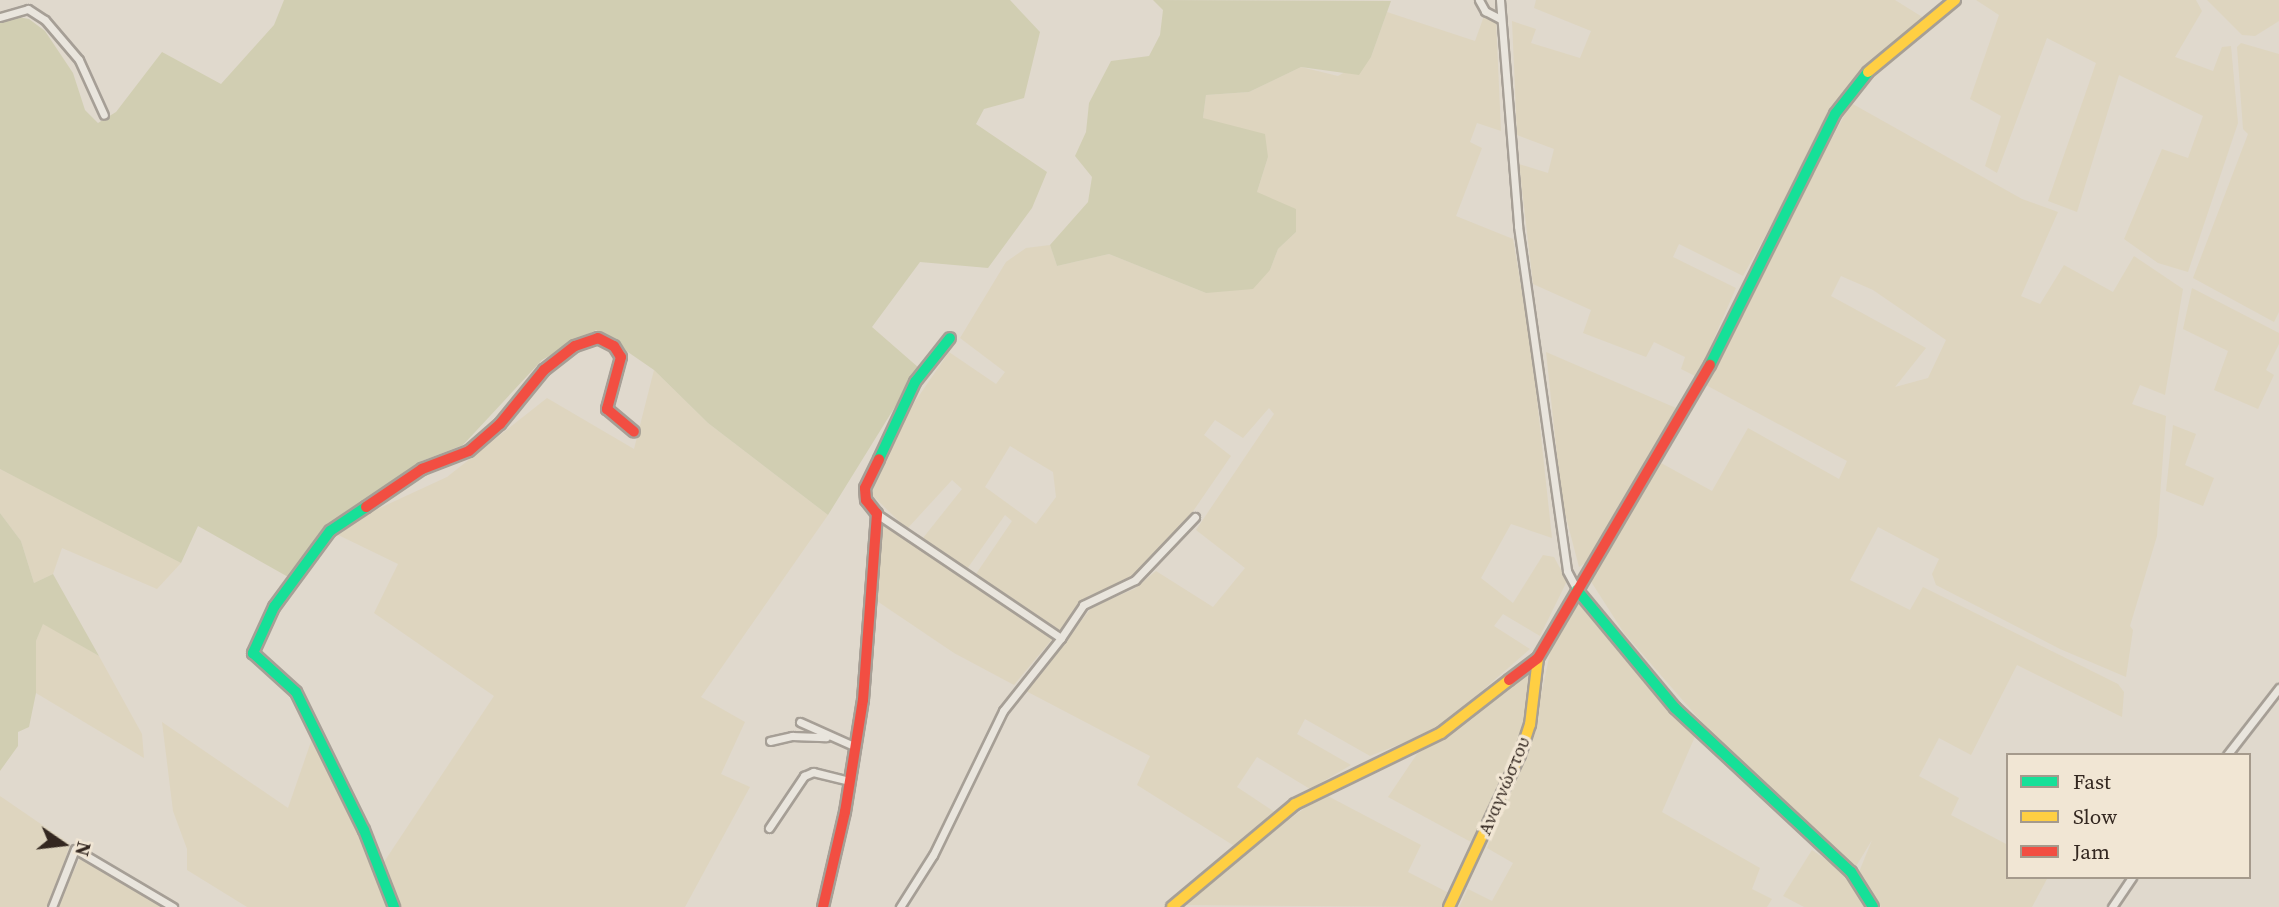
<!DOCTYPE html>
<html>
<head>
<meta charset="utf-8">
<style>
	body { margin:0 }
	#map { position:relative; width:2279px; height:907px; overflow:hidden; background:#e0d9cd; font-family:"Source Serif 4",serif }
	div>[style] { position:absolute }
	.farmland>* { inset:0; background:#ded5bf }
	.green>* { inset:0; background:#d1ceb2 }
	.roads { filter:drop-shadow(2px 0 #a69f96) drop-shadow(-2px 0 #a69f96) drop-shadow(0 2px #a69f96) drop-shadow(0 -2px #a69f96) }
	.street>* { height:7px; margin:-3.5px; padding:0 3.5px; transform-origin:3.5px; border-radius:3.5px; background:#e9e5dd }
	.fast>* { height:10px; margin:-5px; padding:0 5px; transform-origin:5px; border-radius:5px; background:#16e098 }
	.slow>* { height:10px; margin:-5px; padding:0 5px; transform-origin:5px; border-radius:5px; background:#ffcf43 }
	.jam>* { height:10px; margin:-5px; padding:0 5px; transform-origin:5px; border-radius:5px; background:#f24e42 }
	span { translate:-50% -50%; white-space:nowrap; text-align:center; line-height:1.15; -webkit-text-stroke:7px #f1e6d4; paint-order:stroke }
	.street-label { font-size:19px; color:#332720 }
	.legend { position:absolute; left:2006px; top:753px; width:245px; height:126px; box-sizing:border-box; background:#f1e6d4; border:2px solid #a59a8c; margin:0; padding:9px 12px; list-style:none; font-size:21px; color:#332720 }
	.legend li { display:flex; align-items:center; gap:14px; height:35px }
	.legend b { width:35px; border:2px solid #a59a8c }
	.north { position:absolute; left:28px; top:809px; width:70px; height:70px; -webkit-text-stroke:5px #f1e6d4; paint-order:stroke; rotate:104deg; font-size:19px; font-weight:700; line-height:28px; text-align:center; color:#332720 }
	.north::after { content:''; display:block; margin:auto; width:24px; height:32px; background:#332720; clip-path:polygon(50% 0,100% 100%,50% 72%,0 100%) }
</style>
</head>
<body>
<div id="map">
	<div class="farmland">
		<div style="clip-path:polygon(1536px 0,1895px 0,1924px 18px,1850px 83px,1743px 276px,1679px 244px,1673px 257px,1736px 288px,1697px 377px,1681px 369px,1685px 357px,1654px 342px,1646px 357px,1583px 333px,1591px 310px,1533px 284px,1519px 164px,1548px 173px,1554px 149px,1517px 135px,1512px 21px,1536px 29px,1531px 43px,1580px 58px,1591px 31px,1534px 8px)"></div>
		<div style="clip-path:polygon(1976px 0,2196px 0,2202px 11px,2175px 57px,2213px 71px,2222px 47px,2231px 46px,2238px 123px,2188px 272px,2158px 263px,2124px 239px,2162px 149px,2188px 158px,2203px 116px,2119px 75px,2077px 212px,2048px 201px,2096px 63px,2047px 38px,1997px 173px,1985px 166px,2001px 116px,1970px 99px,1999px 15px)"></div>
		<div style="clip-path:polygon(2207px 0,2279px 0,2279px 21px,2255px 36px,2242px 35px)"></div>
		<div style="clip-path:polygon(evenodd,1387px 12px,1475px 41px,1484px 16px,1496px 20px,1501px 131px,1477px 123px,1470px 142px,1482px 148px,1456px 216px,1513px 239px,1531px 344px,1552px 538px,1511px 524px,1481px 578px,1513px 603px,1543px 555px,1554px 557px,1567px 581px,1540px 636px,1503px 614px,1494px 626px,1530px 649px,1438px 729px,1370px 756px,1305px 719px,1297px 734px,1351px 765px,1310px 789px,1257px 757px,1237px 787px,1276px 813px,1236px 847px,1137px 785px,1150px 756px,1026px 691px,1092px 607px,1134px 589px,1156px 571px,1213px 607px,1245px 568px,1196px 530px,1274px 414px,1269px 408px,1243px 438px,1215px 420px,1204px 435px,1231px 456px,1185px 523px,1139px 573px,1124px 584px,1088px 596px,1060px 630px,976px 574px,1012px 521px,1005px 515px,967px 569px,923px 538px,962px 489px,952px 480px,907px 529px,871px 494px,903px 419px,949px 352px,996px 384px,1005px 372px,960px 338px,1006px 262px,1026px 248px,1050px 245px,1057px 266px,1109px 254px,1206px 293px,1270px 270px,1278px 249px,1296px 232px,1257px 192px,1268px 157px,1203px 118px,1206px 95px,1249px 92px,1301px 67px,1338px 76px,1371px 57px,1387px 12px,1010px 446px,1053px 472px,1056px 497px,1036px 524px,985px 487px,1010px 446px)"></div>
		<div style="clip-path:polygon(2241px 43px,2279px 54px,2279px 312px,2274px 322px,2193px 278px,2248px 134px,2243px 129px,2237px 47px)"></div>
		<div style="clip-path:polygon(evenodd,1851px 103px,2022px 199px,2058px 212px,2021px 296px,2040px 304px,2064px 265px,2113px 292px,2134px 256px,2183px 289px,2165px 395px,2140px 385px,2132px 404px,2166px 416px,2157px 536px,2130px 626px,2133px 630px,2126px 677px,2060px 649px,1936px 585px,1932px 574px,1939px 559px,1878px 527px,1850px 580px,1910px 610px,1923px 587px,2118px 684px,2124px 692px,2122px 717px,2017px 665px,1971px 755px,1939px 738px,1919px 776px,1959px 798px,1951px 815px,2008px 845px,2008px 877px,2048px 877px,2032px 907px,1881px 907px,1859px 872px,1872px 840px,1855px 868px,1714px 736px,1624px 633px,1590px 580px,1661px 463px,1712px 491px,1748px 428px,1839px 479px,1847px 461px,1706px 385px,1736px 317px,1851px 103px,1841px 276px,1873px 290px,1946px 340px,1928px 378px,1895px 387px,1926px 348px,1831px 296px,1841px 276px)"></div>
		<div style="clip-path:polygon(2192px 288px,2279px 333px,2279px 344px,2266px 370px,2274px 375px,2258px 409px,2214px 390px,2228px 351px,2183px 329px)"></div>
		<div style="clip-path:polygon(1546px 352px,1676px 408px,1587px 562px,1579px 567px,1562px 502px)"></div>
		<div style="clip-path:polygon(654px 370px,708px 423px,828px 515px,701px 697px,745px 722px,721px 774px,750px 787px,685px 907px,395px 907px,378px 871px,494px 696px,374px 613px,398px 564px,330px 531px,447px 477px,547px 398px,634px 449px)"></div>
		<div style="clip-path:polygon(2173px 425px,2196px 434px,2185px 465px,2214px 478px,2203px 506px,2166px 491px)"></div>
		<div style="clip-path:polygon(0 469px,80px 508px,181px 563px,157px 589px,62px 548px,53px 574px,34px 583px,21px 541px,0 513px)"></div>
		<div style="clip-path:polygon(882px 521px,1054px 637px,1014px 685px,954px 653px,874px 599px)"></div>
		<div style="clip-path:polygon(1579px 600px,1697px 732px,1662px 812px,1760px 868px,1752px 889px,1772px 899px,1767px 907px,1459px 907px,1468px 889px,1492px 901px,1513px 863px,1487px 848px,1531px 743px,1551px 648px)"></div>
		<div style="clip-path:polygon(43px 623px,99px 656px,142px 734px,144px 758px,36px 693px,36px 641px)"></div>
		<div style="clip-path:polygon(1524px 672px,1534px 673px,1524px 723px,1503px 781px,1471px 842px,1388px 797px,1417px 754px,1471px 720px)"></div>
		<div style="clip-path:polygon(162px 722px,288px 808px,314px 733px,390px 907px,247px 907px,187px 870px,187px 849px,173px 811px)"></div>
		<div style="clip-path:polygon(1324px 794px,1421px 845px,1408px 872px,1451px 894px,1445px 907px,1185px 905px,1268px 835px)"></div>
		<div style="clip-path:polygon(0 796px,70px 844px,50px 907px,0 907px)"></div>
		<div style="clip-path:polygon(1812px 850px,1845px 872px,1870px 907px,1804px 907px,1783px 896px)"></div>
		<div style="clip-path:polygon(81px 856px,166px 906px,166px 907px,56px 907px)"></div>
	</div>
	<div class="green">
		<div style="clip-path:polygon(284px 0,1010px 0,1040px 32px,1024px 98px,984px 109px,976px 124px,1047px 172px,1032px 208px,988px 268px,920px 262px,872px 327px,919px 368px,828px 515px,708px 423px,654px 370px,596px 330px,542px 360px,463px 445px,419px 462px,315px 540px,290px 578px,198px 526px,181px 563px,0 469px,0 23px,13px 16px,29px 19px,45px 31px,73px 73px,85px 110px,98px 123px,116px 112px,162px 52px,221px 84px,274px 25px)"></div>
		<div style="clip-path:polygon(1153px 0,1391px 1px,1371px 57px,1359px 75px,1301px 67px,1249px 92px,1206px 95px,1203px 118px,1265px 134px,1268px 157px,1257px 192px,1296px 209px,1296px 232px,1278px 249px,1270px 270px,1253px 289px,1206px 293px,1109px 254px,1057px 266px,1050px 245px,1088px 202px,1092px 177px,1075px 156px,1086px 132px,1089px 103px,1111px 61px,1149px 56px,1160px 35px,1163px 10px)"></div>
		<div style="clip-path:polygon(0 513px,21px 541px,34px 583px,53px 574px,99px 656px,43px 624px,36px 641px,36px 693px,29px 727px,18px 732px,18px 746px,0 771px)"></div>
	</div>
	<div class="roads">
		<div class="street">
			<div style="left:1479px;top:0;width:13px;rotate:61deg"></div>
			<div style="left:1485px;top:11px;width:16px;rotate:27deg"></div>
			<div style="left:1500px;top:0;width:227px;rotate:85.4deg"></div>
			<div style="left:1518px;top:226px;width:348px;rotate:81.9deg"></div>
			<div style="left:1567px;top:571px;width:21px;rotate:62deg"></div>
			<div style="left:0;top:17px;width:29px;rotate:-16deg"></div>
			<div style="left:28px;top:9px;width:20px;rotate:33deg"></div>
			<div style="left:45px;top:20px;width:52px;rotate:49.6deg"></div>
			<div style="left:79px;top:60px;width:60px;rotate:65.6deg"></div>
			<div style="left:877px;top:514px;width:222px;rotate:34deg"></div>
			<div style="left:1061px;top:638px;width:93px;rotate:128.5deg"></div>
			<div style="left:1003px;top:711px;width:160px;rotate:115.9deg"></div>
			<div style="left:933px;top:855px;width:62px;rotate:122.4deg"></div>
			<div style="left:1061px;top:638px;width:40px;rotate:-56deg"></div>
			<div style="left:1083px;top:605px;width:58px;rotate:-25.7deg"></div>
			<div style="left:1135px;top:580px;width:87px;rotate:-46.4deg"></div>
			<div style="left:800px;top:722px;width:61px;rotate:24.1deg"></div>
			<div style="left:770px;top:741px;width:23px;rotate:-13deg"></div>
			<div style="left:792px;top:736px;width:34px;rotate:2deg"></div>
			<div style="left:2227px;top:755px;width:85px;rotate:-52.2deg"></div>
			<div style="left:769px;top:828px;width:63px;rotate:-56.1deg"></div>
			<div style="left:804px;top:776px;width:10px;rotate:-24deg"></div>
			<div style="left:813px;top:772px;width:36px;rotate:14deg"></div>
			<div style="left:52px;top:907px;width:62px;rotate:-68.4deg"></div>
			<div style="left:75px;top:849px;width:114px;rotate:30.6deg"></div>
			<div style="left:2112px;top:907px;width:36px;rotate:-56deg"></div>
		</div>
		<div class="fast">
			<div style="left:1710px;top:365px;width:280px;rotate:-63.5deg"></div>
			<div style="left:1835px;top:114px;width:53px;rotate:-51.8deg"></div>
			<div style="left:879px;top:459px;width:85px;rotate:-64.9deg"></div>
			<div style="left:915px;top:382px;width:56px;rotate:-51.5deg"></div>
			<div style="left:366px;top:507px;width:43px;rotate:146.3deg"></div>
			<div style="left:330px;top:531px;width:94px;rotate:126.4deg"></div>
			<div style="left:274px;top:607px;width:51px;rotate:114.5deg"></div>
			<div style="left:253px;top:653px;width:58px;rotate:42.2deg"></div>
			<div style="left:296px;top:692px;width:154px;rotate:63.8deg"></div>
			<div style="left:364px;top:830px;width:83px;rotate:68.7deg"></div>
			<div style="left:1577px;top:590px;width:153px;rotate:50.3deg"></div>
			<div style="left:1675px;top:708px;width:241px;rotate:43deg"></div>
			<div style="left:1851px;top:872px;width:41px;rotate:57.8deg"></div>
		</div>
		<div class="slow">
			<div style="left:1868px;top:72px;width:113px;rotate:-39.6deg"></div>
			<div style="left:1172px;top:907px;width:160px;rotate:-39.9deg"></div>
			<div style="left:1295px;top:804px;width:162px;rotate:-25.9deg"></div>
			<div style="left:1441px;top:733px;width:86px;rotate:-37.9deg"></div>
			<div style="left:1449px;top:907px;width:168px;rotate:-65deg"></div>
			<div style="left:1520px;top:755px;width:32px;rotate:-72deg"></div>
			<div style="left:1530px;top:725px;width:67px;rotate:-83.2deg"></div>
		</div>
		<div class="jam">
			<div style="left:366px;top:507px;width:68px;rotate:-34.2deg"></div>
			<div style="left:422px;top:469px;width:50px;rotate:-21deg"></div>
			<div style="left:469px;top:451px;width:41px;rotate:-41.1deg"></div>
			<div style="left:500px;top:424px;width:70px;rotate:-50.8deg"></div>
			<div style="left:544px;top:370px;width:39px;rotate:-38deg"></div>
			<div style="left:575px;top:346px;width:24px;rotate:-19deg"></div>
			<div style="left:598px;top:338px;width:18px;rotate:27deg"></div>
			<div style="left:614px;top:346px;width:13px;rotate:58deg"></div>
			<div style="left:621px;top:357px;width:54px;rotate:105.1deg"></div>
			<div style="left:607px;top:409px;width:35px;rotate:40deg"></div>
			<div style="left:1509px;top:680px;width:36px;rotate:-37deg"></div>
			<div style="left:1538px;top:658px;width:340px;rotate:-59.6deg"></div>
			<div style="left:823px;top:907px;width:98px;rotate:-77deg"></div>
			<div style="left:845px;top:812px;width:113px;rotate:-80.9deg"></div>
			<div style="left:863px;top:700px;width:187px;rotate:-85.7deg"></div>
			<div style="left:877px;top:514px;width:18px;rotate:-128deg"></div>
			<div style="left:866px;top:500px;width:12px;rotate:-95deg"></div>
			<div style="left:865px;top:488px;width:32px;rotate:-64deg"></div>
		</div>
	</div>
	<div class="street-label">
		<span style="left:1504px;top:786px;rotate:-67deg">Αναγνώστου</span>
	</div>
	<ul class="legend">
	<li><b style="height:9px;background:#16e098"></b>Fast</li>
	<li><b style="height:9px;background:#ffcf43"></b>Slow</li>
	<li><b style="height:9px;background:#f24e42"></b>Jam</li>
	</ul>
	<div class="north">N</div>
</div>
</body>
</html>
